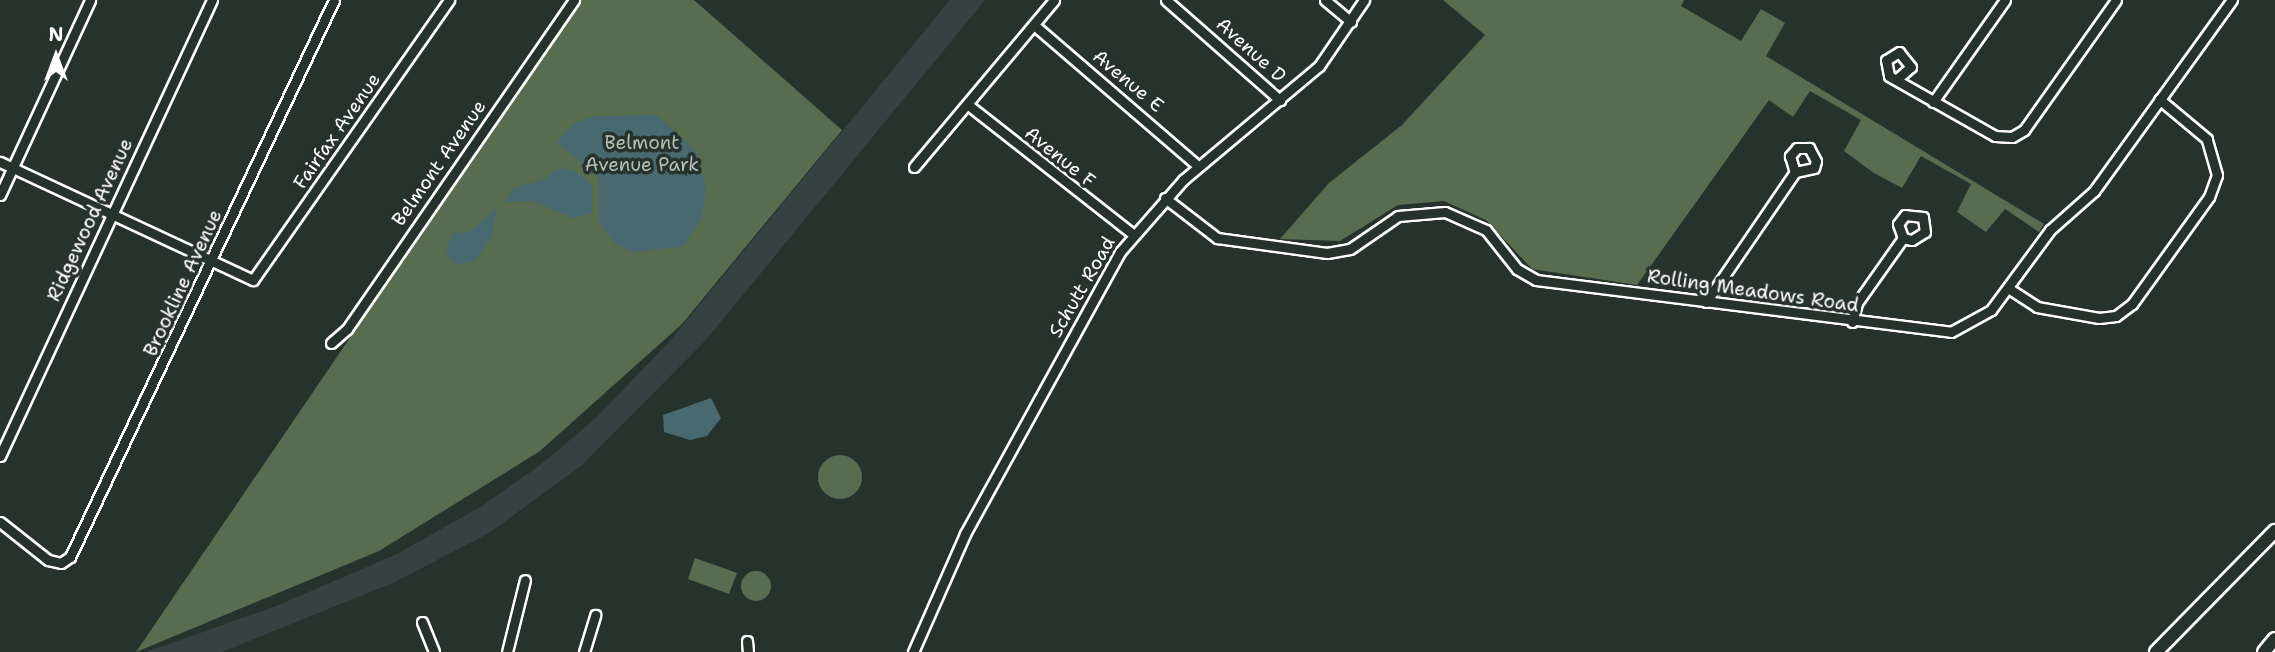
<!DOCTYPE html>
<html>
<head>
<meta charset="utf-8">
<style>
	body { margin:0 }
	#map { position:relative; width:2275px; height:652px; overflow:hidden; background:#26332d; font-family:"Shantell Sans",sans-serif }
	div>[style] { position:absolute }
	.built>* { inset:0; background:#364242 }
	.green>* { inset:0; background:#586d50 }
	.round { border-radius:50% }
	.water>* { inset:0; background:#48696f }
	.roads { filter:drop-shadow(2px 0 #fff) drop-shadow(-2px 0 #fff) drop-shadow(0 2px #fff) drop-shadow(0 -2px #fff) }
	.minor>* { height:9px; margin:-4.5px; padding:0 4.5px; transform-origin:4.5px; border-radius:4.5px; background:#26332d }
	.highway>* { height:12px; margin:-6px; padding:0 6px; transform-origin:6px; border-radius:6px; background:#26332d }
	span { translate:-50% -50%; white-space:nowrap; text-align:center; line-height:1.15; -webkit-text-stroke:7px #26332d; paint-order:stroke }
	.street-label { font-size:19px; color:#fff }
	.park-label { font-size:19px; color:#b4bdb0 }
	.north { position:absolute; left:21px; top:21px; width:70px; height:70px; -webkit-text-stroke:5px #26332d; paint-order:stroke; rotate:0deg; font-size:19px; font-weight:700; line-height:28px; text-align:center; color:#fff }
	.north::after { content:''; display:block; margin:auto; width:24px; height:32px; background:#fff; clip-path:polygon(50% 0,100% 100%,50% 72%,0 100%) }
</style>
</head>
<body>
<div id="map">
	<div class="built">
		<div style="clip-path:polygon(950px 0,985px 0,705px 341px,582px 465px,489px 533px,395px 582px,222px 652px,146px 652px,274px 607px,397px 554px,482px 506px,539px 466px,596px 418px,669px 342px)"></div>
	</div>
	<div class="green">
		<div style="clip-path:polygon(580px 0,694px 0,842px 130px,682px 324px,540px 451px,379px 551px,136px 652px)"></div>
		<div style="clip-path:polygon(1443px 0,1684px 0,1681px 6px,1741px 41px,1761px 9px,1785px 23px,1766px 56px,2044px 224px,2039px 232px,2005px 209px,1986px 232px,1957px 212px,1971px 184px,1921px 156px,1902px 188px,1874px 173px,1844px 151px,1861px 120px,1810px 91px,1793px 117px,1769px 100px,1637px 285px,1532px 269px,1486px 220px,1444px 201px,1398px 205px,1340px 241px,1280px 239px,1329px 183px,1402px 125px,1485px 35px)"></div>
		<div class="round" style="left:818px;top:455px;width:44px;height:44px"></div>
		<div style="clip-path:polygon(695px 558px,737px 573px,729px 594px,688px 579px)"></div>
		<div class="round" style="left:741px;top:571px;width:30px;height:30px"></div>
	</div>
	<div class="water">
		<div style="clip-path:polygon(657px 115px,696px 151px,706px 188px,702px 217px,684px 246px,633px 252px,615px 244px,599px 222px,599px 177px,557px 142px,575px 123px,594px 116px)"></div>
		<div style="clip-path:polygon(555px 169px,572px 169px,592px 185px,592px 213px,572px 218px,533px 201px,505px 202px,513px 188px,545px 179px)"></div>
		<div style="clip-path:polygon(497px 207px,492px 235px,476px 260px,460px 265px,453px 261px,446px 252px,452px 233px,469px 232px)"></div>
		<div style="clip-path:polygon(711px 398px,721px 418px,707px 436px,690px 440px,664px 432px,663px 415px)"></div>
	</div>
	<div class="roads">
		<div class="minor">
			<div style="left:1166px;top:0;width:152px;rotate:41.3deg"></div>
			<div style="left:1325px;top:0;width:34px;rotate:40deg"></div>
			<div style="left:1034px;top:25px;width:216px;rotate:40.7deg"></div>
			<div style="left:1897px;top:79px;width:18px;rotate:-41deg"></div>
			<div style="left:1911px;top:67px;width:19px;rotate:-129deg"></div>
			<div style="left:1899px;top:52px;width:15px;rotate:148deg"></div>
			<div style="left:1886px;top:60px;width:16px;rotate:79deg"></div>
			<div style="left:1889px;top:76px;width:122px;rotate:29.5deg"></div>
			<div style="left:1995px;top:136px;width:17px;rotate:3deg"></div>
			<div style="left:2012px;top:137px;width:14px;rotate:-30deg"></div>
			<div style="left:2024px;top:130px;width:159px;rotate:-54.7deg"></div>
			<div style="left:1933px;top:102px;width:125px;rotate:-54.8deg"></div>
			<div style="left:967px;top:104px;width:211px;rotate:38.1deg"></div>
			<div style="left:0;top:162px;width:279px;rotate:25deg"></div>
			<div style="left:253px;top:280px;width:342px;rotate:-55deg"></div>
			<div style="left:914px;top:167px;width:218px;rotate:-50deg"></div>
			<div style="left:0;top:195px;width:215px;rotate:-65.2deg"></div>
			<div style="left:1165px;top:198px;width:66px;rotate:37.6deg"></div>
			<div style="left:1217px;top:238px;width:111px;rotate:7.8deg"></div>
			<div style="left:1327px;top:253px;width:23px;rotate:-10deg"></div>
			<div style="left:1350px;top:249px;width:58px;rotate:-34.5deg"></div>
			<div style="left:1398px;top:216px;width:47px;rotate:-4.9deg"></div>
			<div style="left:1445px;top:212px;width:45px;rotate:23.7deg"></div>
			<div style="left:1486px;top:230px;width:50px;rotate:51.5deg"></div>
			<div style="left:1517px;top:269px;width:22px;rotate:30deg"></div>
			<div style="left:1536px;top:280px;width:418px;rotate:7.1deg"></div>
			<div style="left:1951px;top:332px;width:46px;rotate:-28.8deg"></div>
			<div style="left:1991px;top:310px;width:99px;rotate:-53.6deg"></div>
			<div style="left:2050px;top:230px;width:59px;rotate:-41.6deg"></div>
			<div style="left:2094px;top:191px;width:236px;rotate:-54.2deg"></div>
			<div style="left:2008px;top:288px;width:35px;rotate:33deg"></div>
			<div style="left:2037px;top:307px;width:63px;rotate:10.1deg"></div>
			<div style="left:2099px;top:318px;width:17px;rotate:-7deg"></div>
			<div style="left:2116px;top:316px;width:20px;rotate:-37deg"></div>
			<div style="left:2132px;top:304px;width:132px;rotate:-54.3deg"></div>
			<div style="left:2209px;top:197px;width:23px;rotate:-70deg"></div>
			<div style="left:2217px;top:175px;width:37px;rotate:-106deg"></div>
			<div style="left:2207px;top:139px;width:62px;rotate:-140.2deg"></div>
			<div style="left:1706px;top:302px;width:158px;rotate:-55.6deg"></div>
			<div style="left:1795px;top:172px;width:19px;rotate:-12deg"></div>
			<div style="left:1814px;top:168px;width:7px;rotate:-74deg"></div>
			<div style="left:1816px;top:161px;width:15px;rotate:-118deg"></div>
			<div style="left:1809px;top:148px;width:12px;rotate:180deg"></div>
			<div style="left:1797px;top:148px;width:11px;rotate:131deg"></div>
			<div style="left:1790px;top:156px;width:17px;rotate:73deg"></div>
			<div style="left:1852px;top:322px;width:20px;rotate:-75deg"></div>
			<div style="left:1857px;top:303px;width:80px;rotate:-54.7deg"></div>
			<div style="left:1903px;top:238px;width:9px;rotate:13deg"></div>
			<div style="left:1912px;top:240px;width:15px;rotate:-32deg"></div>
			<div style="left:1925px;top:232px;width:15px;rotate:-98deg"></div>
			<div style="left:1923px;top:217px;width:18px;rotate:-174deg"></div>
			<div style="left:1905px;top:215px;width:11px;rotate:128deg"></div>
			<div style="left:1898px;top:224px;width:15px;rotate:70deg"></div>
			<div style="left:331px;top:343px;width:21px;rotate:-41deg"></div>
			<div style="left:347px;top:329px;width:400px;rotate:-55.4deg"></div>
			<div style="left:0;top:456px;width:503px;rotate:-65.07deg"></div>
			<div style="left:0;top:522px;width:61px;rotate:38.4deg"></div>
			<div style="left:48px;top:560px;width:13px;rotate:13deg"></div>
			<div style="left:61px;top:563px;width:11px;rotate:-34deg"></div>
			<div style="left:70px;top:557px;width:616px;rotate:-64.64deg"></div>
			<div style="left:422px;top:622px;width:32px;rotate:68deg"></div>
			<div style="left:747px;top:641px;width:11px;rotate:85deg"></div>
			<div style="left:507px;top:652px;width:74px;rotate:-76deg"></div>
			<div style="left:584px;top:652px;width:39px;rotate:-73deg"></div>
			<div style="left:913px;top:652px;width:129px;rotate:-66.2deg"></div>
			<div style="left:965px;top:534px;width:322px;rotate:-61.2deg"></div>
			<div style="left:1120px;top:252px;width:96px;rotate:-48.8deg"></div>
			<div style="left:1183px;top:180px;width:177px;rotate:-40deg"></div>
			<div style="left:1319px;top:66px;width:80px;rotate:-55.7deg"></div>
		</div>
		<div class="highway">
			<div style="left:2156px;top:652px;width:170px;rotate:-45.5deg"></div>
			<div style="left:2264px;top:652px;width:17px;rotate:-50deg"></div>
		</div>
	</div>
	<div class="street-label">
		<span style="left:1251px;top:50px;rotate:42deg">Avenue D</span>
		<span style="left:1128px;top:81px;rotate:40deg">Avenue E</span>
		<span style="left:337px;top:131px;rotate:-55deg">Fairfax Avenue</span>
		<span style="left:1060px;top:157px;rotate:39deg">Avenue F</span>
		<span style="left:439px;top:163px;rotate:-55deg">Belmont Avenue</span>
		<span style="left:90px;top:220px;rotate:-65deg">Ridgewood Avenue</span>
		<span style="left:183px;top:283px;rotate:-65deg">Brookline Avenue</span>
		<span style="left:1082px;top:287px;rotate:-60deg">Schutt Road</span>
		<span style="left:1753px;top:291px;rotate:8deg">Rolling Meadows Road</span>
	</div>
	<div class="park-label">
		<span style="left:642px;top:154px">Belmont<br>Avenue Park</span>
	</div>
	<div class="north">N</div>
</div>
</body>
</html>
